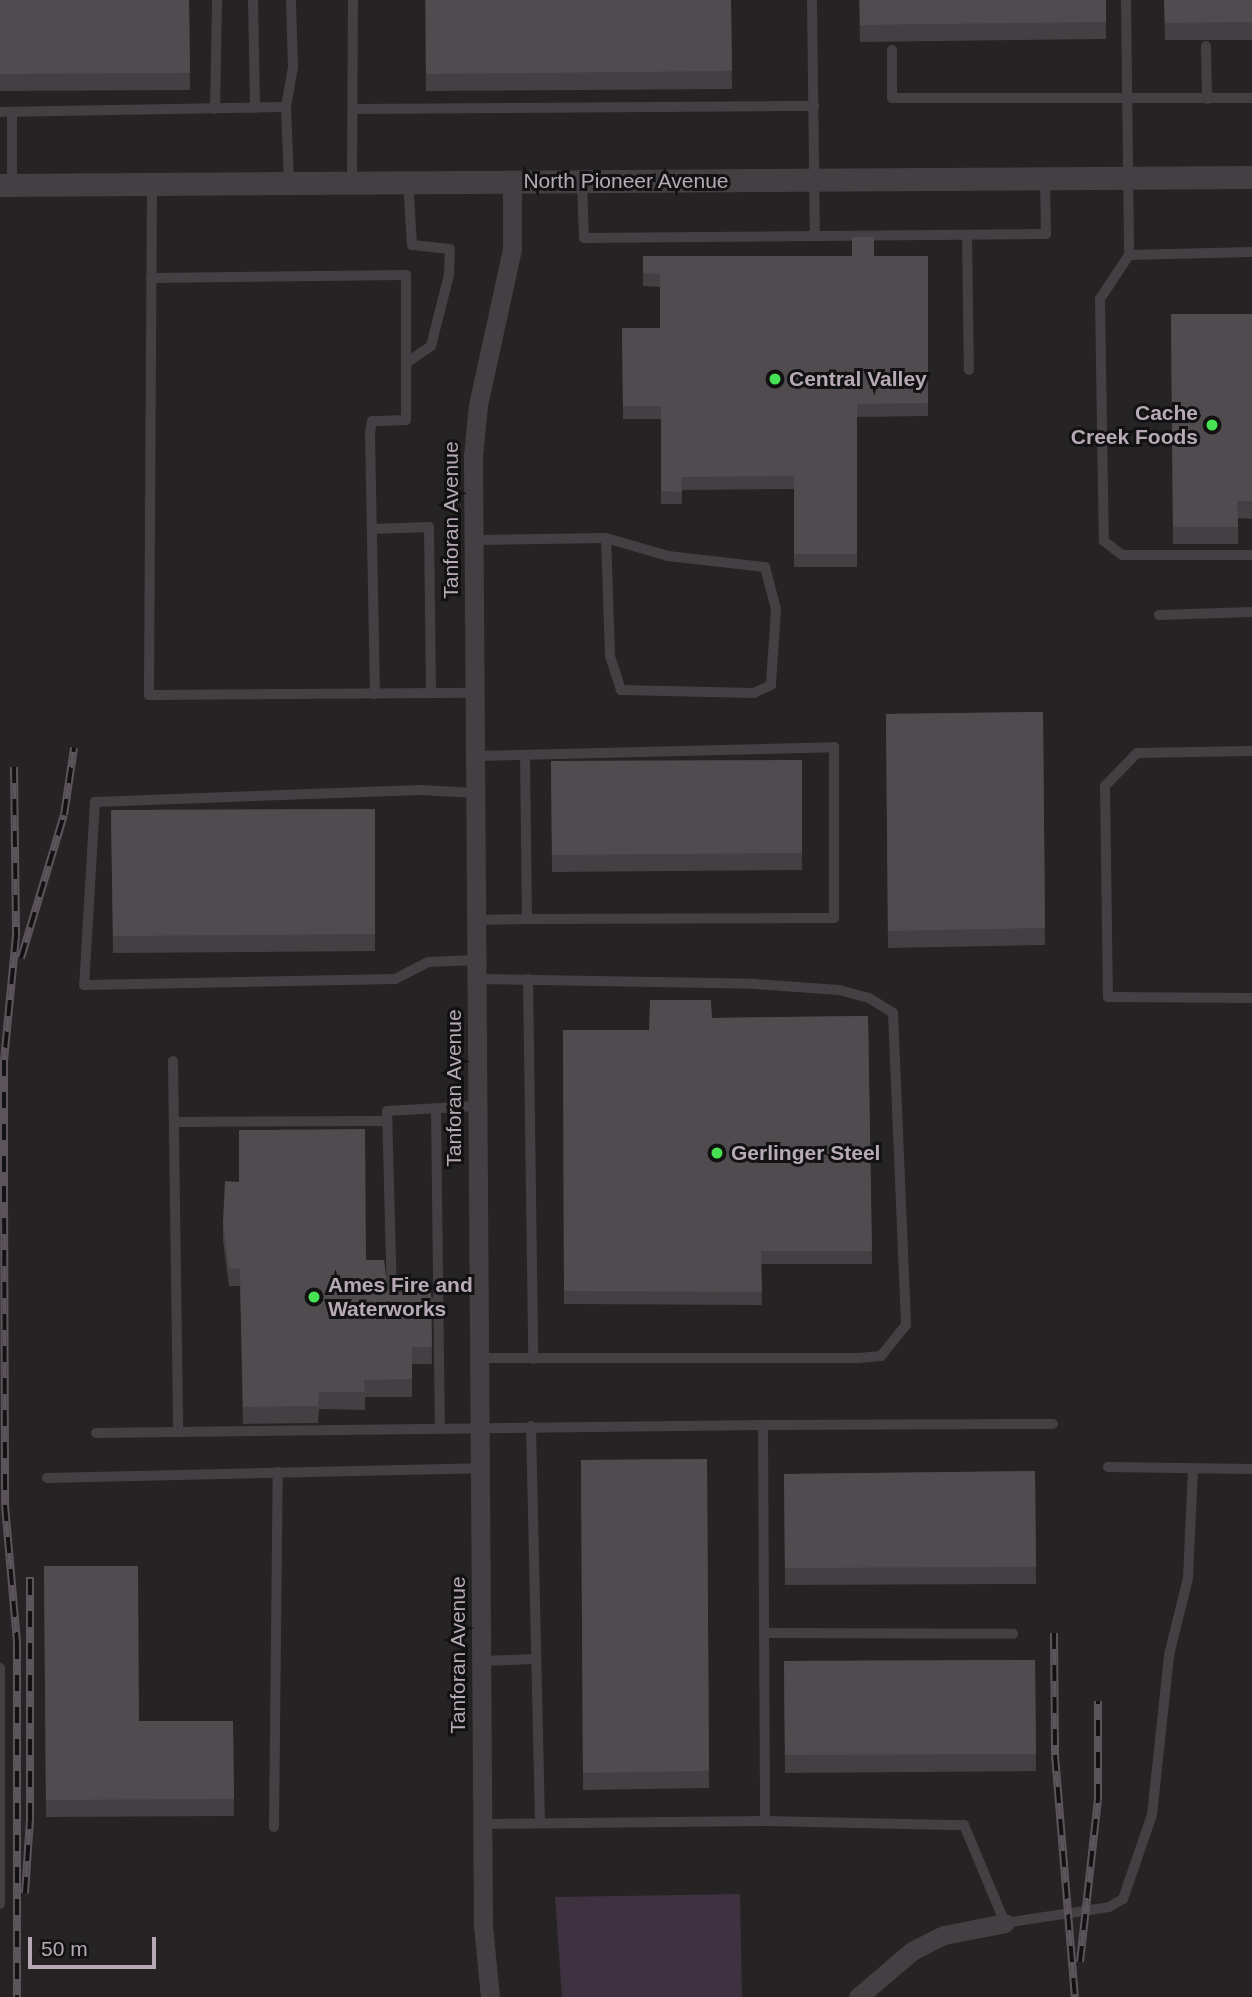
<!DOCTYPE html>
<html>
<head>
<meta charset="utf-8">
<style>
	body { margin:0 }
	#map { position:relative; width:1252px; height:1997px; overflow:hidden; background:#181718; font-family:Helvetica,sans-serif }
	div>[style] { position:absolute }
	.built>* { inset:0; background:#252324 }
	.water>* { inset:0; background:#3e3140 }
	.service>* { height:10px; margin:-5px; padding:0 5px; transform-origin:5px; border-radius:5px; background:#443f43 }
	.minor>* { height:19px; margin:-9.5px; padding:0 9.5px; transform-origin:9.5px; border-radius:9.5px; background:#443f43 }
	.tertiary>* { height:23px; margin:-11.5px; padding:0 11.5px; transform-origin:11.5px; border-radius:11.5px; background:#443f43 }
	.rail>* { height:8px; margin-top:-4px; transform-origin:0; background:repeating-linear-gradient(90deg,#131213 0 16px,#5c545b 0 32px); box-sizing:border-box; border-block:2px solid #5c545b }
	.wall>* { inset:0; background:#433f42 }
	.building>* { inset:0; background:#4f4b4e }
	.dots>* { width:19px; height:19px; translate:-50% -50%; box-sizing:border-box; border:4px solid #131213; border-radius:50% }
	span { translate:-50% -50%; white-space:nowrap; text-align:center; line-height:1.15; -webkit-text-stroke:6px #131213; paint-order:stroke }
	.street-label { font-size:21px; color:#b7aab6 }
	.poi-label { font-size:21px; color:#b7aab6; font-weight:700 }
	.left { translate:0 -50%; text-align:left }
	.right { translate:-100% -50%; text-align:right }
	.scale { position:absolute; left:28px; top:1937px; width:128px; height:32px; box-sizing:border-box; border:4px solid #b7aab6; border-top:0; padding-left:9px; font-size:21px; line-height:24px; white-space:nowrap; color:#b7aab6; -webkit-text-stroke:5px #131213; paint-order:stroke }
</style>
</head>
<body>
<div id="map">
	<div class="built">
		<div style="clip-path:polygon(0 0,1252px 0,1252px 1997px,0 1997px)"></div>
	</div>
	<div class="water">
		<div style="clip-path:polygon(740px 1894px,742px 1997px,562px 1997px,555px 1897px)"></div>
	</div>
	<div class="service">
		<div style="left:253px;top:0;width:108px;rotate:88.9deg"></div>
		<div style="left:812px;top:0;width:236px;rotate:89.3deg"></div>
		<div style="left:1126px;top:0;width:255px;rotate:89.3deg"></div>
		<div style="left:1129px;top:255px;width:53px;rotate:123.4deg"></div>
		<div style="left:1100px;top:299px;width:242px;rotate:89.1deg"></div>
		<div style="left:1104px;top:541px;width:23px;rotate:38deg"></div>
		<div style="left:1122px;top:555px;width:130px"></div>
		<div style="left:1206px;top:46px;width:53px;rotate:88.9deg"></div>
		<div style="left:892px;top:50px;width:48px;rotate:90deg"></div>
		<div style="left:892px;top:98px;width:360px"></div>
		<div style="left:215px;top:109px;width:109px;rotate:-88.9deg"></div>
		<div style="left:353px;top:109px;width:461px;rotate:-0.4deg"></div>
		<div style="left:0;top:112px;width:286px;rotate:-1deg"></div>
		<div style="left:12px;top:112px;width:73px;rotate:90deg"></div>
		<div style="left:289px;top:182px;width:75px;rotate:-92.3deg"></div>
		<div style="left:286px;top:107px;width:40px;rotate:-80deg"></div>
		<div style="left:293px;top:68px;width:68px;rotate:-91.7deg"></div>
		<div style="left:352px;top:182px;width:182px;rotate:-89.7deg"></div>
		<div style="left:582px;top:182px;width:56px;rotate:88deg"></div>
		<div style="left:584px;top:238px;width:462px;rotate:-0.5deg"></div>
		<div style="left:1046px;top:234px;width:56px;rotate:-91deg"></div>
		<div style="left:152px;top:184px;width:511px;rotate:90.34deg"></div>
		<div style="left:149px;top:695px;width:326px;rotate:-0.4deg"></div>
		<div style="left:967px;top:235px;width:135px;rotate:89.2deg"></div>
		<div style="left:1129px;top:255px;width:123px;rotate:-1.4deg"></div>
		<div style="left:151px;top:278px;width:255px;rotate:-0.7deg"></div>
		<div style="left:406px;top:275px;width:145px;rotate:90deg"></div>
		<div style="left:406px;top:420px;width:34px;rotate:178deg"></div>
		<div style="left:372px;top:421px;width:13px;rotate:99deg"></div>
		<div style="left:370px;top:434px;width:260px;rotate:88.9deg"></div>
		<div style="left:406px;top:363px;width:30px;rotate:-34deg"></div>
		<div style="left:431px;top:346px;width:73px;rotate:-75.8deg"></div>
		<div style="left:449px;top:275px;width:26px;rotate:-88deg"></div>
		<div style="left:450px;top:249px;width:38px;rotate:-174deg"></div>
		<div style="left:412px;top:245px;width:63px;rotate:-93.6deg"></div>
		<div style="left:372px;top:529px;width:57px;rotate:-2deg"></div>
		<div style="left:429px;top:527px;width:166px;rotate:89.3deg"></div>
		<div style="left:474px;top:540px;width:132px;rotate:-0.9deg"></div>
		<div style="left:606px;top:538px;width:65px;rotate:16.2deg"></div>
		<div style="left:668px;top:556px;width:98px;rotate:6.5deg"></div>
		<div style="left:765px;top:567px;width:43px;rotate:75.3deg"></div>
		<div style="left:776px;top:609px;width:76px;rotate:93.8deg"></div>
		<div style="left:771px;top:685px;width:19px;rotate:155deg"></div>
		<div style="left:754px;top:693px;width:133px;rotate:-178.7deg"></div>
		<div style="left:621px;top:690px;width:36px;rotate:-108deg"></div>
		<div style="left:610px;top:656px;width:118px;rotate:-91.9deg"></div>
		<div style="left:1159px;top:615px;width:93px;rotate:-1.8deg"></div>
		<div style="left:1252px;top:751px;width:115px;rotate:179deg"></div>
		<div style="left:1137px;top:753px;width:46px;rotate:134.1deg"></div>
		<div style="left:1105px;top:786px;width:211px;rotate:89.2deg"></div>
		<div style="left:1108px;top:997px;width:144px;rotate:0.4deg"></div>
		<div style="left:475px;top:756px;width:359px;rotate:-1.4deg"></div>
		<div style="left:834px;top:747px;width:171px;rotate:90deg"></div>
		<div style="left:834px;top:918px;width:307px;rotate:179.8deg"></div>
		<div style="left:527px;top:919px;width:164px;rotate:-90.7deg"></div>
		<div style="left:475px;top:793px;width:55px;rotate:-176.9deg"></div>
		<div style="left:420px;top:790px;width:325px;rotate:177.9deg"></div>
		<div style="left:95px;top:802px;width:183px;rotate:93.4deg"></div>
		<div style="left:84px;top:985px;width:311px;rotate:-1.1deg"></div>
		<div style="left:395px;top:979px;width:37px;rotate:-27deg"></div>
		<div style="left:428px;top:962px;width:48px;rotate:-2.4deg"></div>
		<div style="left:476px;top:920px;width:51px;rotate:-1.1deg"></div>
		<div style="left:476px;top:979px;width:279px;rotate:1deg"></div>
		<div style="left:755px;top:984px;width:84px;rotate:4.1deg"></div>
		<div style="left:839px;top:990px;width:31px;rotate:15deg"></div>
		<div style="left:869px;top:998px;width:28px;rotate:32deg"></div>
		<div style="left:893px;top:1013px;width:312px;rotate:87.6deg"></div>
		<div style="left:906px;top:1325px;width:40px;rotate:129deg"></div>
		<div style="left:881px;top:1356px;width:25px;rotate:175deg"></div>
		<div style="left:856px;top:1358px;width:377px;rotate:180deg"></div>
		<div style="left:528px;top:979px;width:380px;rotate:89.2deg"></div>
		<div style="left:173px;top:1061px;width:370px;rotate:89.2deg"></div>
		<div style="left:436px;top:1110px;width:316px;rotate:89.3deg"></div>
		<div style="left:174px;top:1122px;width:213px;rotate:-0.3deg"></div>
		<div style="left:396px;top:1300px;width:4px;rotate:-166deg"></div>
		<div style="left:392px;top:1299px;width:188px;rotate:-91.5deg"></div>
		<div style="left:387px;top:1111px;width:90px;rotate:-3.2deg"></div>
		<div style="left:418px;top:1302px;width:20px;rotate:3deg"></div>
		<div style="left:763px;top:1425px;width:290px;rotate:-0.2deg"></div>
		<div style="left:531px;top:1426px;width:397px;rotate:88.7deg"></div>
		<div style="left:96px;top:1433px;width:667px;rotate:-0.69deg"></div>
		<div style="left:763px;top:1425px;width:396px;rotate:89.7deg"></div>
		<div style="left:765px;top:1821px;width:283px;rotate:179.4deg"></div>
		<div style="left:1108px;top:1467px;width:144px;rotate:0.8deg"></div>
		<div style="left:47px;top:1478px;width:433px;rotate:-1.3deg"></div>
		<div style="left:764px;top:1633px;width:249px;rotate:0.2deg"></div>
		<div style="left:481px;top:1661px;width:55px;rotate:-2.1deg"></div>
		<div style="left:0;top:1668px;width:236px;rotate:90deg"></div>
		<div style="left:765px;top:1821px;width:199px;rotate:1.2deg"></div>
		<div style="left:964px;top:1825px;width:106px;rotate:67.3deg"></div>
		<div style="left:1005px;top:1923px;width:105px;rotate:-8.7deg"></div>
		<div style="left:1109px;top:1907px;width:16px;rotate:-30deg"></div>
		<div style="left:1123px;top:1899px;width:89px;rotate:-71deg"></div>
		<div style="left:1152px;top:1815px;width:161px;rotate:-83.9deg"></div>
		<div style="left:1169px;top:1655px;width:79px;rotate:-76.1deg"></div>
		<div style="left:1188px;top:1578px;width:110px;rotate:-87.4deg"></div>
		<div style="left:274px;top:1827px;width:355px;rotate:-89.4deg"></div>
	</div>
	<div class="minor">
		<div style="left:490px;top:1997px;width:71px;rotate:-95.6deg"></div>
		<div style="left:483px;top:1926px;width:1470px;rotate:-90.39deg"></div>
		<div style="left:473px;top:456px;width:51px;rotate:-84.4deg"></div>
		<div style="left:478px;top:405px;width:160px;rotate:-77.7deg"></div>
		<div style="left:512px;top:249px;width:67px;rotate:-90deg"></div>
		<div style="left:858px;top:1997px;width:71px;rotate:-40.4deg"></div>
		<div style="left:912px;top:1951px;width:36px;rotate:-27deg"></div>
		<div style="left:944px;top:1935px;width:62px;rotate:-11.1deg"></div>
	</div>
	<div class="tertiary">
		<div style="left:0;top:185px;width:1252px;rotate:-0.37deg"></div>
	</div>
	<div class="rail">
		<div style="left:14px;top:767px;width:169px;rotate:89.3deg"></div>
		<div style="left:16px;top:936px;width:125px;rotate:95.5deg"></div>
		<div style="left:4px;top:1060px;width:126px;rotate:90deg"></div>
		<div style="left:4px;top:1186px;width:319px;rotate:89.8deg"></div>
		<div style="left:5px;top:1505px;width:139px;rotate:85deg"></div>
		<div style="left:17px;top:1643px;width:354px;rotate:90deg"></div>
		<div style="left:21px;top:958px;width:149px;rotate:-73.3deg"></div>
		<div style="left:64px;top:815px;width:68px;rotate:-81.5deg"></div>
		<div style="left:1054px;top:1633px;width:122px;rotate:89.5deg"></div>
		<div style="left:1055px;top:1755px;width:243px;rotate:85.3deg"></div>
		<div style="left:25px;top:1893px;width:74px;rotate:-86.1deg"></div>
		<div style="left:30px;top:1819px;width:242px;rotate:-90deg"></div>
		<div style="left:1080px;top:1962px;width:163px;rotate:-83.7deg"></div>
		<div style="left:1098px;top:1800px;width:99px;rotate:-90deg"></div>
	</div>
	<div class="wall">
		<div style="clip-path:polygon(0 0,189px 0,190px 90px,0 91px)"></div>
		<div style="clip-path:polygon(425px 0,731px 0,732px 89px,426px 91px)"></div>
		<div style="clip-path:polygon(859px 0,1106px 0,1106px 39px,860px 42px)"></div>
		<div style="clip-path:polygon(1164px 0,1252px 0,1252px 40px,1165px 40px)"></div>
		<div style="clip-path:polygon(643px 256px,928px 256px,928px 416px,857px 417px,857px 567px,794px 567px,794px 489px,682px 490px,682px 504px,661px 504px,661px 419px,623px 419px,622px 328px,660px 328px,660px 287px,643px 286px)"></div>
		<div style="clip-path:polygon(1171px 314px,1252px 314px,1252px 519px,1238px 518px,1238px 544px,1173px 544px)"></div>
		<div style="clip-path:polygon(1043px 712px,1045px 945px,888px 948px,886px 714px)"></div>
		<div style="clip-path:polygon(802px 760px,802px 870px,552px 872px,551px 761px)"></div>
		<div style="clip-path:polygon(375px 809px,375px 951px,113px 953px,111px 810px)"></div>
		<div style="clip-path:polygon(868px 1016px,872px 1264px,761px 1264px,762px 1305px,564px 1304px,563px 1030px,649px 1030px,712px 1018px)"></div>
		<div style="clip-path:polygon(223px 1223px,366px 1260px,388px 1291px,431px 1293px,432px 1364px,412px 1364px,412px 1397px,365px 1397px,365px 1410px,319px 1409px,318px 1423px,243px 1424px,240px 1286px,229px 1286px,223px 1240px)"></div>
		<div style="clip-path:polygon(707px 1459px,709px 1788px,583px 1790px,581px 1460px)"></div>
		<div style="clip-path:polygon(1035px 1471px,1036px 1584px,785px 1585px,784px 1474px)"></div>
		<div style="clip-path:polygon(44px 1566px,139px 1721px,233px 1721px,234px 1816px,46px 1817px)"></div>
		<div style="clip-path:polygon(1035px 1660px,1036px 1771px,785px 1773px,784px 1661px)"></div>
	</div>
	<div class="building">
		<div style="clip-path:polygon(0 0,189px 0,190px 73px,0 74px)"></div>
		<div style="clip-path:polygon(426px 0,731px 0,732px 71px,426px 74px)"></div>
		<div style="clip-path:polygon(860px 0,1106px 0,1106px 22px,860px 25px)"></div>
		<div style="clip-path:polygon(1164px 0,1252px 0,1252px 22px,1165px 23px)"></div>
		<div style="clip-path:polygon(852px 237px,874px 237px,874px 256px,928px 256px,928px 403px,857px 404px,857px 554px,794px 554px,794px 476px,681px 477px,682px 492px,661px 491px,661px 406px,623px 406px,622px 328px,660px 328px,660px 274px,643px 273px,643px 256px,852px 256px)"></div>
		<div style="clip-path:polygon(1171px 314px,1252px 314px,1252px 501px,1237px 501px,1238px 527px,1173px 527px)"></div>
		<div style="clip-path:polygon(1043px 712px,1045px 928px,888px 931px,886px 714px)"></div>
		<div style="clip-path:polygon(802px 760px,802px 853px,552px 855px,551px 761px)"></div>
		<div style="clip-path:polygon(375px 809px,375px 934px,113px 936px,111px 810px)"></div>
		<div style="clip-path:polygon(650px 1000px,711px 1000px,712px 1018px,868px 1016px,872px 1251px,761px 1251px,762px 1292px,564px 1291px,563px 1030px,649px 1030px)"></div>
		<div style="clip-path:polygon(365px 1129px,366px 1260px,384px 1260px,388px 1291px,431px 1293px,432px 1347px,412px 1347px,412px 1379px,364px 1380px,365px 1392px,319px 1392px,318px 1406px,243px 1407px,240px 1269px,229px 1268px,223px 1223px,225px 1181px,239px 1182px,239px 1130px)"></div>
		<div style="clip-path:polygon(707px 1459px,709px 1771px,583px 1773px,581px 1460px)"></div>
		<div style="clip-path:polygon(1035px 1471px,1036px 1567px,785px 1568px,784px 1474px)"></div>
		<div style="clip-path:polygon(44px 1566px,138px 1566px,139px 1721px,233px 1721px,234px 1799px,46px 1800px)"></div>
		<div style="clip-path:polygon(1035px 1660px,1036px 1754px,785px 1755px,784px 1661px)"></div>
	</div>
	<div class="dots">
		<div style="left:775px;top:379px;background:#47e154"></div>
		<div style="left:1212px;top:425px;background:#47e154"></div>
		<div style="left:717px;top:1153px;background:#47e154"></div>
		<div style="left:314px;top:1297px;background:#47e154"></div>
	</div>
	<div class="street-label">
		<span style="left:626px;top:181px">North Pioneer Avenue</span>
		<span style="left:451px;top:520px;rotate:-90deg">Tanforan Avenue</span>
		<span style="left:454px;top:1088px;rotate:-90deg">Tanforan Avenue</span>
		<span style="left:458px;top:1655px;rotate:-90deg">Tanforan Avenue</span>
	</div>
	<div class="poi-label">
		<span class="left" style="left:789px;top:379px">Central Valley</span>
		<span class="right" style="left:1198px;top:425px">Cache<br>Creek Foods</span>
		<span class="left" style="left:731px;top:1153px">Gerlinger Steel</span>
		<span class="left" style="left:328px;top:1297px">Ames Fire and<br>Waterworks</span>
	</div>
	<div class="scale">50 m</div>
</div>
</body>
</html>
